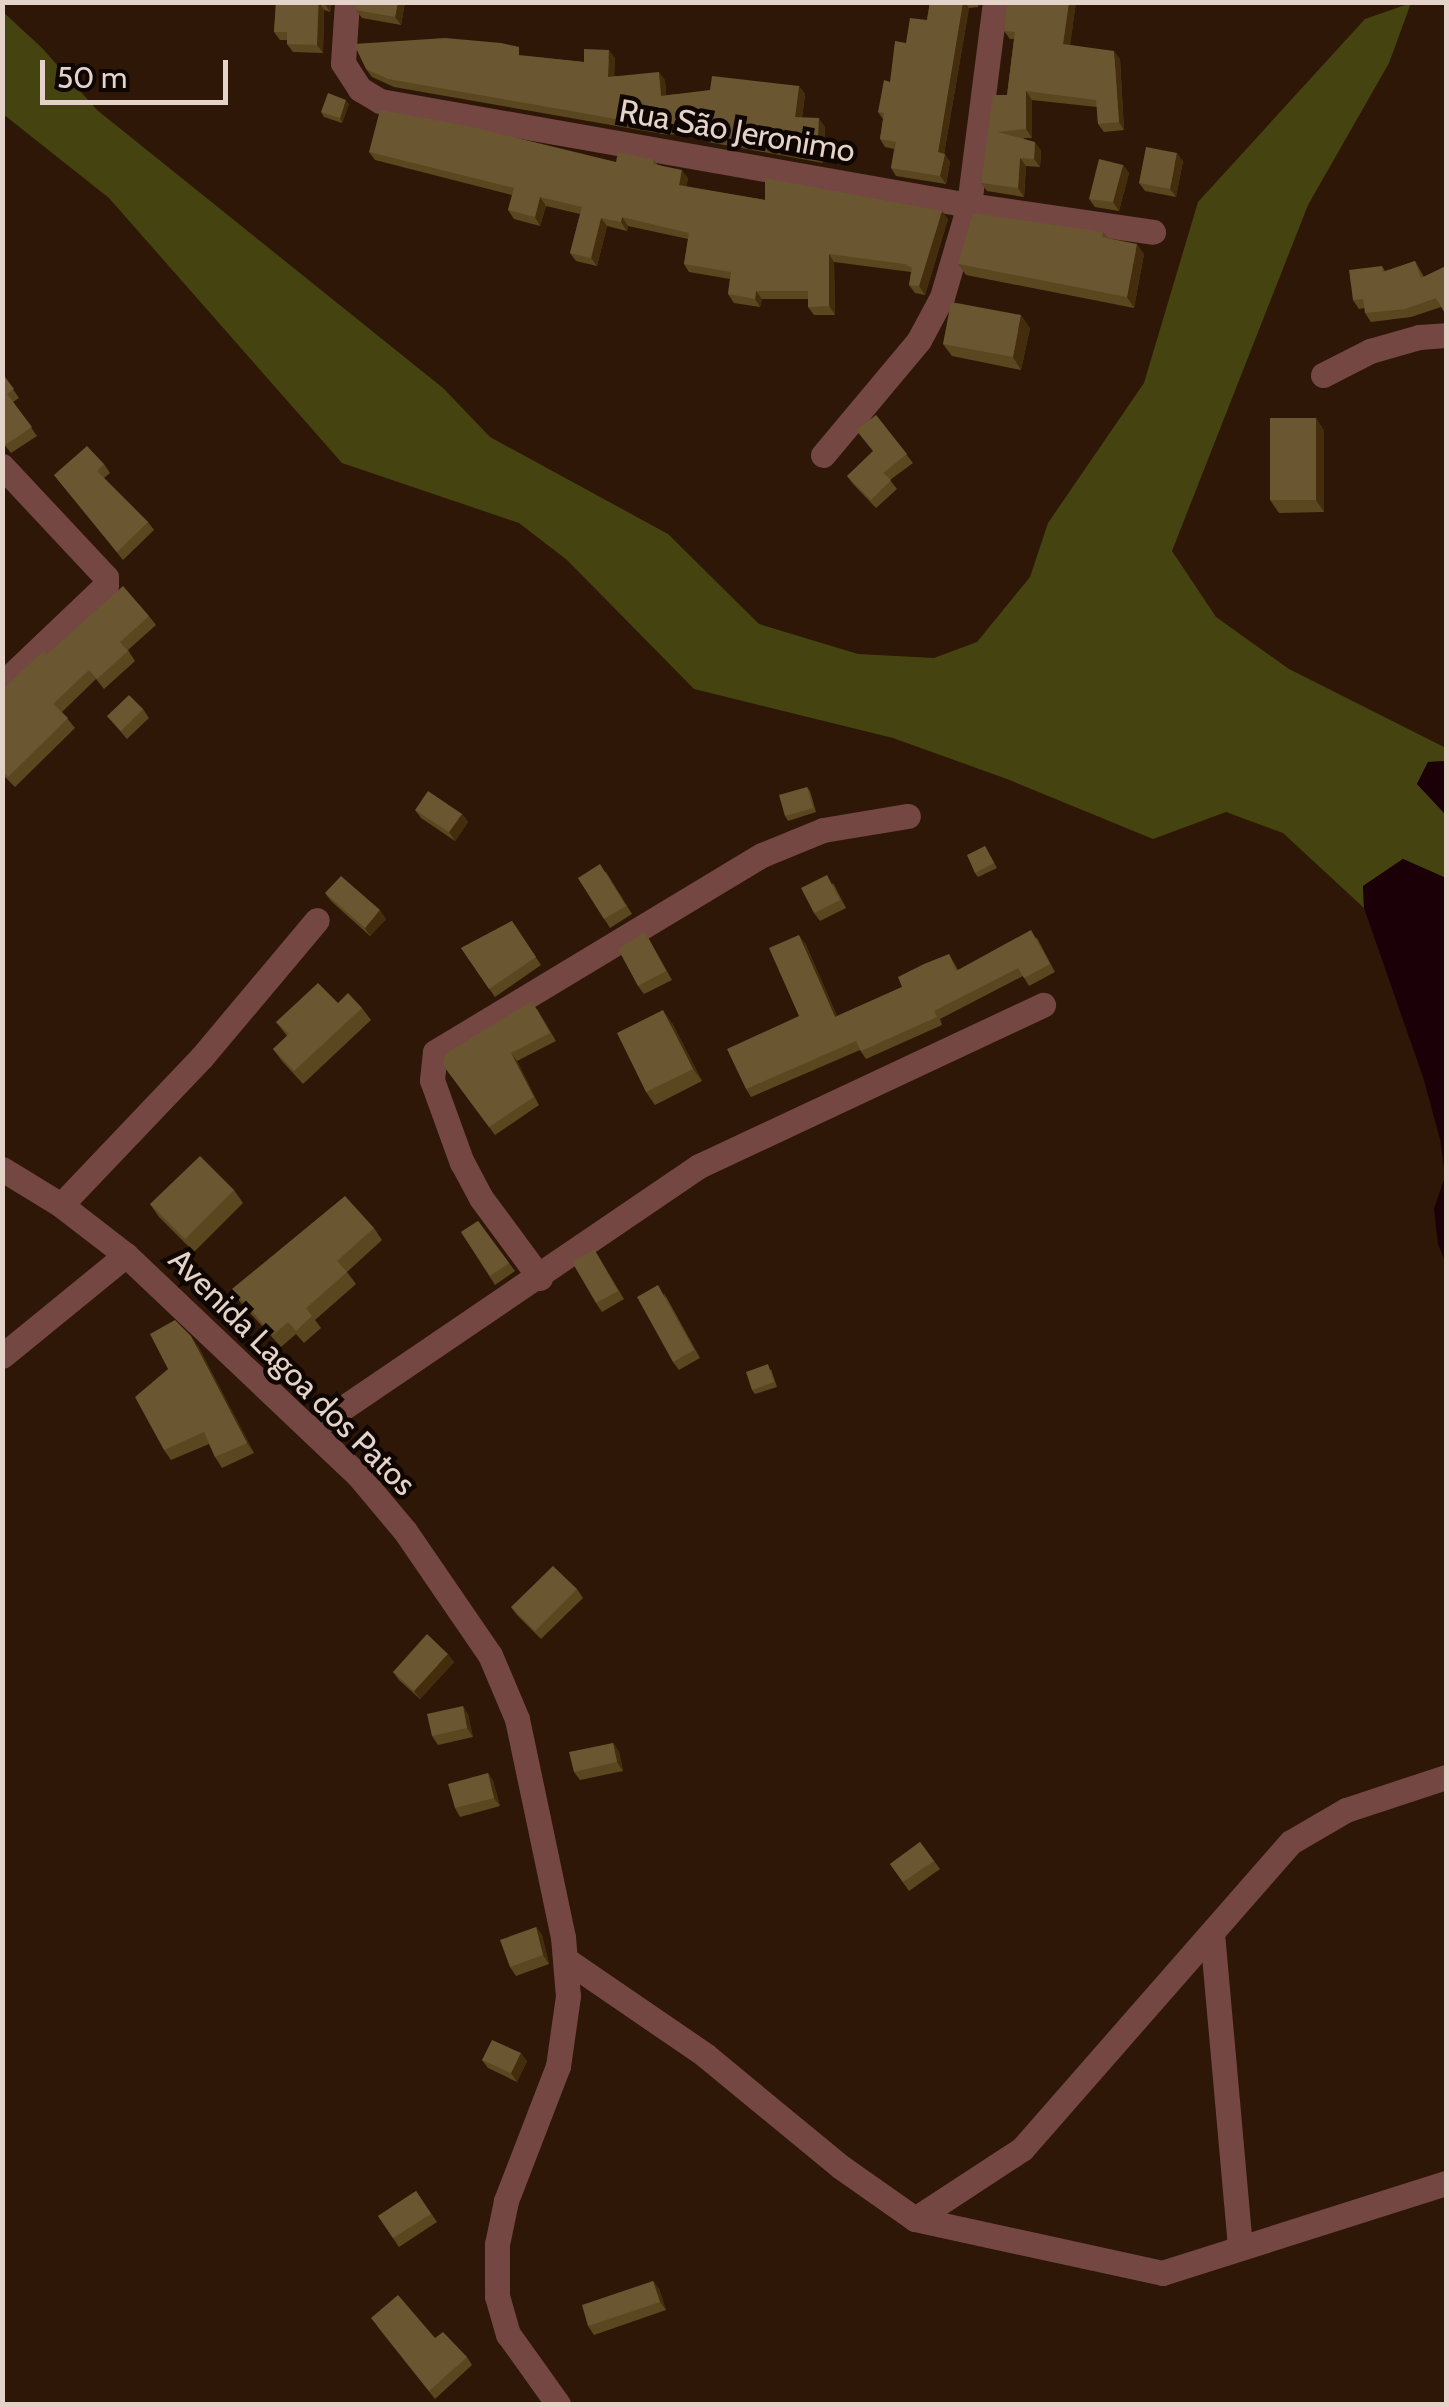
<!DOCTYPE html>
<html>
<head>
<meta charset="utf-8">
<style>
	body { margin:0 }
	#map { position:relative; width:1449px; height:2407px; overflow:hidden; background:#2e1706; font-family:Cabin,sans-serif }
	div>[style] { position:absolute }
	.green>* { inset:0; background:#454410 }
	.water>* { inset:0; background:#1b0008 }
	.street>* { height:25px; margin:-12.5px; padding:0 12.5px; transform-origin:12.5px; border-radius:12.5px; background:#744742 }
	.wall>* { inset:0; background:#5b471f }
	.shaded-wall>* { inset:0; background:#432d0d }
	.building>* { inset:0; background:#6a5631 }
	span { translate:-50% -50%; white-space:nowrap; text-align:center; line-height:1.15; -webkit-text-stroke:9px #0f0602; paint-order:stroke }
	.street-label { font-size:32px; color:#e4d3c9 }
	.frame { position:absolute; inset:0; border:5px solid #e4d3c9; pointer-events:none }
	.scale { position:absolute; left:40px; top:60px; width:188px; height:45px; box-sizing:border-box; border:5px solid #e4d3c9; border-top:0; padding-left:12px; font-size:30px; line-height:35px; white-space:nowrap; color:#e4d3c9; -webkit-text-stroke:8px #0f0602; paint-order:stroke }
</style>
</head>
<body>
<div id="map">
	<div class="green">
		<div style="clip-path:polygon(1411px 3px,1389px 63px,1308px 205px,1172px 551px,1216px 617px,1289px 669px,1446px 748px,1446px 761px,1428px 762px,1417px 784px,1446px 815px,1446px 878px,1403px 859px,1363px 886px,1364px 908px,1283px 833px,1226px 812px,1153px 839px,1007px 779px,893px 738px,694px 689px,567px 560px,519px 523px,342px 463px,109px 198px,3px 114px,2px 11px,42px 48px,97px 110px,443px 388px,490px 437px,668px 534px,759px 624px,858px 654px,934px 658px,977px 642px,1030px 577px,1048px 523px,1144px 383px,1198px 202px,1365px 19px)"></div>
	</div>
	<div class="water">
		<div style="clip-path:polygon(1446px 761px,1446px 815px,1417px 784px,1428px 762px)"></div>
		<div style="clip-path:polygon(1403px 859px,1446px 878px,1446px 1264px,1438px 1244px,1434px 1209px,1445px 1176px,1440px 1139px,1423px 1077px,1364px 908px,1363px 886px)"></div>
	</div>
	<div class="street">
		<div style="left:347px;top:2px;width:61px;rotate:93.8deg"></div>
		<div style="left:343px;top:63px;width:31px;rotate:57deg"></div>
		<div style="left:360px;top:89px;width:23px;rotate:31deg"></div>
		<div style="left:380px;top:101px;width:598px;rotate:10.01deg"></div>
		<div style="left:969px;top:205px;width:186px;rotate:8.3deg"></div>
		<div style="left:1323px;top:375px;width:53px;rotate:-27.1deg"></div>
		<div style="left:1370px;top:351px;width:51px;rotate:-15.9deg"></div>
		<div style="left:1419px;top:337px;width:27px;rotate:-4deg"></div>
		<div style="left:823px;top:455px;width:150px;rotate:-50.1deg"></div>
		<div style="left:919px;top:340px;width:49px;rotate:-61.9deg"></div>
		<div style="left:942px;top:297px;width:96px;rotate:-73.6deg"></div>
		<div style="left:969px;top:205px;width:205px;rotate:-82.7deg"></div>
		<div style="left:2px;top:466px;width:152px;rotate:46.9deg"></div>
		<div style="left:106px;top:577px;width:8px;rotate:90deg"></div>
		<div style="left:106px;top:585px;width:144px;rotate:136.4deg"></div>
		<div style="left:2px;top:1169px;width:69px;rotate:31.4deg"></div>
		<div style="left:61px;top:1205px;width:82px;rotate:37.6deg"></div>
		<div style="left:126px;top:1255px;width:320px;rotate:43.5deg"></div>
		<div style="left:358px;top:1475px;width:73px;rotate:50deg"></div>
		<div style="left:405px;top:1531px;width:150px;rotate:55.6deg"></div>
		<div style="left:490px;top:1655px;width:69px;rotate:67.1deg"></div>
		<div style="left:517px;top:1719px;width:223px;rotate:78.1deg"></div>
		<div style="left:563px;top:1937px;width:59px;rotate:85.2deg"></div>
		<div style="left:568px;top:1996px;width:71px;rotate:98.1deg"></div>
		<div style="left:558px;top:2066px;width:145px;rotate:111.1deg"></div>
		<div style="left:506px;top:2201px;width:44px;rotate:101.8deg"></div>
		<div style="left:497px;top:2244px;width:52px;rotate:90deg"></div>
		<div style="left:497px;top:2296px;width:40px;rotate:74deg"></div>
		<div style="left:508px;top:2334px;width:86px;rotate:54.5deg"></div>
		<div style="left:61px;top:1205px;width:203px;rotate:-46.4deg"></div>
		<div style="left:201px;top:1058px;width:180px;rotate:-50deg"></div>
		<div style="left:540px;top:1278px;width:99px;rotate:-126.4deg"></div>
		<div style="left:481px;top:1198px;width:40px;rotate:-118deg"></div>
		<div style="left:462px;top:1163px;width:88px;rotate:-109.9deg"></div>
		<div style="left:432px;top:1080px;width:28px;rotate:-84deg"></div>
		<div style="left:435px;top:1052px;width:382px;rotate:-31.1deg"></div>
		<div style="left:762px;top:855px;width:66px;rotate:-22.3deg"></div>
		<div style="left:823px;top:830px;width:86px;rotate:-9.4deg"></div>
		<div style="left:2px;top:1356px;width:160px;rotate:-39.2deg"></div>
		<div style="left:312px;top:1429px;width:468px;rotate:-34.2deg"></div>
		<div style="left:699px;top:1166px;width:380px;rotate:-25.1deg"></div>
		<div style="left:1212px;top:1933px;width:315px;rotate:84.9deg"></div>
		<div style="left:565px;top:1959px;width:170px;rotate:34.4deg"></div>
		<div style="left:705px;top:2055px;width:176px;rotate:39.5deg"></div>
		<div style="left:841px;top:2167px;width:90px;rotate:35.1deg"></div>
		<div style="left:915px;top:2219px;width:253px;rotate:12.3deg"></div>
		<div style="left:1162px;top:2273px;width:298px;rotate:-17.6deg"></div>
		<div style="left:915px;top:2219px;width:128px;rotate:-33.2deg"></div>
		<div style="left:1022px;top:2149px;width:408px;rotate:-48.8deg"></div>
		<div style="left:1291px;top:1842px;width:64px;rotate:-30.2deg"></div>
		<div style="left:1346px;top:1810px;width:105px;rotate:-18.3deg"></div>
	</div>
	<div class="wall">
		<div style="clip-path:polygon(276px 2px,332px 2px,330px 12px,324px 10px,323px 53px,293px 52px,287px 44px,287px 40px,280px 40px,274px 32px)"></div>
		<div style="clip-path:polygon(405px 2px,401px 25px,362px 18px,356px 10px)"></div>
		<div style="clip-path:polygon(930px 2px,980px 2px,978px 7px,969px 8px,944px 154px,950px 162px,946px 184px,896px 176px,891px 168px,894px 149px,885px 147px,880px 139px,883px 119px,878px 112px,906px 43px,927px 20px)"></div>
		<div style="clip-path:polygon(1007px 2px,1076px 2px,1070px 45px,1120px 59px,1124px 130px,1104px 132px,1098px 124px,1097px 107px,1032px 100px,1032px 138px,1023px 138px,1041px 150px,1040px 167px,1026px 166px,1024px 197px,987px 191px,981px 183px,1007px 95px,1014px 39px,1010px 39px,1004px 31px)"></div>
		<div style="clip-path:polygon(525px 56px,584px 62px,615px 58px,614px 76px,665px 80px,666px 95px,799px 86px,805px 94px,802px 118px,825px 127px,823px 163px,708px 142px,703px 134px,703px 132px,668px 135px,394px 87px,372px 77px,366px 69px)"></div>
		<div style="clip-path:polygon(349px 104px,342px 123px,324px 117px,321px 112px)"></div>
		<div style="clip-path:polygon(369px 152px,616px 162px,654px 160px,657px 164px,688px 178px,686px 187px,765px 200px,948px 219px,925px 295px,915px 293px,909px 285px,911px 272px,834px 262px,835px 315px,814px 315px,808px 307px,808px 299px,762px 299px,760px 307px,734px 303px,728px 294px,730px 279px,689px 272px,684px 264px,688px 239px,628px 226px,627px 231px,607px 226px,597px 266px,576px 261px,570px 253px,580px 214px,546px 206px,540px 226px,514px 219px,508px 210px,512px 195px,375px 160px)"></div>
		<div style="clip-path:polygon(1183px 161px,1176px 197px,1145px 191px,1139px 183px)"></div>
		<div style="clip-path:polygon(1123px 165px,1129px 173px,1119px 211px,1095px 207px,1089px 199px)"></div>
		<div style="clip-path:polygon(1103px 232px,1108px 238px,1144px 254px,1134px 308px,966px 275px,958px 264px)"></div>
		<div style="clip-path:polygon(1415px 261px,1424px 277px,1446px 266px,1446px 315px,1441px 307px,1411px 317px,1371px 322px,1365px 313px,1365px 308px,1359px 309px,1353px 300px,1382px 266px,1385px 271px)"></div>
		<div style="clip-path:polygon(1030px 328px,1021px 370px,952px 356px,943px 344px)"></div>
		<div style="clip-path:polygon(2px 373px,19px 398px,13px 402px,37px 436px,11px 453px,2px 442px)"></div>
		<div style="clip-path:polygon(876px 415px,913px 463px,890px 480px,897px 489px,876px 508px,853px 484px,847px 476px,873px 452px)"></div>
		<div style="clip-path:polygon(1316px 418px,1324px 431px,1324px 512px,1279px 513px,1270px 500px)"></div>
		<div style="clip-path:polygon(104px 464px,110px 473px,104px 478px,148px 522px,154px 530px,123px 560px,54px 475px)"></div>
		<div style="clip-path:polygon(149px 616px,156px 625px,128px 650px,135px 661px,104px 689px,96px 679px,62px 712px,75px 728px,15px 787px,2px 774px,2px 690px,47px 654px)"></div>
		<div style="clip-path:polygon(143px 709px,149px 718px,127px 739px,107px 716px)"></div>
		<div style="clip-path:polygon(807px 787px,810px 791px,816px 812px,788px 821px,785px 816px)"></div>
		<div style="clip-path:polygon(415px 810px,462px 814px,468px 822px,455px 841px,421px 818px)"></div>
		<div style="clip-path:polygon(985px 846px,997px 868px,978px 877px,975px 873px)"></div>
		<div style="clip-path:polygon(606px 872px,632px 914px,610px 928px,578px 878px)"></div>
		<div style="clip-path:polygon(833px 883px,846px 908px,820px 921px,814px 913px)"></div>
		<div style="clip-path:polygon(325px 893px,386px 919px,370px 936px,331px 901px)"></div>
		<div style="clip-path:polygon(512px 921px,541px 965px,495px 997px,461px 948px)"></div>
		<div style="clip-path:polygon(645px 932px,672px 980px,644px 994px,638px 986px)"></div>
		<div style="clip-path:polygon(1037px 938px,1055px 972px,1029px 986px,1023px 976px,940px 1019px,942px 1025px,866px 1059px,860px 1050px,751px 1097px,746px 1089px,799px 1016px,805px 943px,837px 1016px,902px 987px,949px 954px,958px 970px)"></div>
		<div style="clip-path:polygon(338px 1003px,362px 1008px,371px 1020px,303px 1084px,282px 1061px,273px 1049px,287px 1036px,276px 1022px)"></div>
		<div style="clip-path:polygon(537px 1009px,556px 1041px,517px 1061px,539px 1105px,495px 1135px,443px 1065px)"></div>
		<div style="clip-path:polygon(672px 1023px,702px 1081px,655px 1105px,646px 1092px)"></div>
		<div style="clip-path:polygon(234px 1190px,243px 1203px,194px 1252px,159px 1217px,150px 1204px)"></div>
		<div style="clip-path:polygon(478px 1221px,515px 1271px,495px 1285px,461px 1232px)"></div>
		<div style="clip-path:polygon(374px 1228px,382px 1240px,347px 1272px,356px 1284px,315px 1320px,321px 1328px,304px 1343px,296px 1334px,281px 1347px,240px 1302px,232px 1289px)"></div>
		<div style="clip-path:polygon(594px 1249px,624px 1299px,602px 1312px,596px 1303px)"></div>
		<div style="clip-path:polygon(664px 1293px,700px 1358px,679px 1370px,673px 1362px)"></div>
		<div style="clip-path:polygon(198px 1346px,254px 1453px,222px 1468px,215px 1457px,209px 1444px,171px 1460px,164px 1450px)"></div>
		<div style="clip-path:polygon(771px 1369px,777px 1387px,755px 1394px,752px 1390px)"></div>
		<div style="clip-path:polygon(577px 1589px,583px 1598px,541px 1639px,517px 1615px,511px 1607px)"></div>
		<div style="clip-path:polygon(454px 1662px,420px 1699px,399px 1680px,393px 1672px)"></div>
		<div style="clip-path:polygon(463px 1706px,468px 1715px,473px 1737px,438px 1745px,432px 1736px)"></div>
		<div style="clip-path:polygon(613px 1743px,619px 1752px,623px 1771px,580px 1780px,574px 1772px)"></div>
		<div style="clip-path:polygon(488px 1773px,493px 1781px,500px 1806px,460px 1817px,455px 1808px)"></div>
		<div style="clip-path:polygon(920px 1842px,940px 1869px,909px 1891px,890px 1864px)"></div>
		<div style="clip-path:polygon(536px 1927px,542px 1935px,549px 1964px,516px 1976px,510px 1967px)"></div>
		<div style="clip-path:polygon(482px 2060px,527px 2061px,517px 2082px,488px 2068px)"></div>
		<div style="clip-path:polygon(416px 2191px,437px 2222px,399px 2247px,378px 2216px)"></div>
		<div style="clip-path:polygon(653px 2281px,659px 2289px,666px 2310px,594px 2335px,588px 2326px)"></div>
		<div style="clip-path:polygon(377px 2326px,435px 2338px,467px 2357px,472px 2365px,435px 2399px)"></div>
	</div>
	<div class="shaded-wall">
		<div style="clip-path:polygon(319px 2px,324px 10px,323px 53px,317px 45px)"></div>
		<div style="clip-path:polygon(324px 2px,332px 2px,330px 12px,324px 3px)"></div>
		<div style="clip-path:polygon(398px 2px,405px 2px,401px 25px,395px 17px)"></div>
		<div style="clip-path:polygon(963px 2px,965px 2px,969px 8px,943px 160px,938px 152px)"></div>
		<div style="clip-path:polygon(1069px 2px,1076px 2px,1069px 53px,1063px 44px)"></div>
		<div style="clip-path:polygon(609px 50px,615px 58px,614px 85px,608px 77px)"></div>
		<div style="clip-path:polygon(1114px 51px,1120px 59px,1124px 130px,1119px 122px)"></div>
		<div style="clip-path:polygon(659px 72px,665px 80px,667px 104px,661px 96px)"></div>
		<div style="clip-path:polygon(799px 86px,805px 94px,801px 126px,795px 117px)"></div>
		<div style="clip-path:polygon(1026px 91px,1032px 100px,1032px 138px,1026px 129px)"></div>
		<div style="clip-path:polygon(346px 100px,349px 104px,342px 123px,340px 118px)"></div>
		<div style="clip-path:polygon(819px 118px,825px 127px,823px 163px,817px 154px)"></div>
		<div style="clip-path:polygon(1035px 142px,1041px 150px,1040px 167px,1034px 159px)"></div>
		<div style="clip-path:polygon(1177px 153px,1183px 161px,1176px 197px,1170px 189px)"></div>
		<div style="clip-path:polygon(945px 154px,950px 162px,946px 184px,940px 176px)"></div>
		<div style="clip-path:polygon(1020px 158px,1026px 166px,1024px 197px,1018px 188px)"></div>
		<div style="clip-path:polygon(1123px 165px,1129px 173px,1119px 211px,1113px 202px)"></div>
		<div style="clip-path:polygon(682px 170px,688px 178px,685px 194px,679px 185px)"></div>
		<div style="clip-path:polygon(540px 197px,546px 206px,540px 226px,535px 217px)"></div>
		<div style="clip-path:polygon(942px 211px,948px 219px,925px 295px,919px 286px)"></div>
		<div style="clip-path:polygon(622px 217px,628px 226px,627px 231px,621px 222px)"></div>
		<div style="clip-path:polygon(601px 218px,607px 226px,597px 266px,591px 258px)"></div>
		<div style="clip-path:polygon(1137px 244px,1144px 254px,1134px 308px,1127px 297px)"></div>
		<div style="clip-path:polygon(829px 254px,834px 262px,835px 315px,829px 306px)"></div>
		<div style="clip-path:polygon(756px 291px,762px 299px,760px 307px,755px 299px)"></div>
		<div style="clip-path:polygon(1021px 315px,1030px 328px,1021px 370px,1013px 357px)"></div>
		<div style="clip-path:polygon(1316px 418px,1324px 431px,1324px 512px,1316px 500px)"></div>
		<div style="clip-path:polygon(462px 814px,468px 822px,455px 841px,449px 832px)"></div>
		<div style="clip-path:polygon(380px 910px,386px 919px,370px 936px,365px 928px)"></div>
		<div style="clip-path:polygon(799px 935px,805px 943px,841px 1025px,835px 1017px)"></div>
		<div style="clip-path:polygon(663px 1010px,672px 1023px,702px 1081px,693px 1069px)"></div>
		<div style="clip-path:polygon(511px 1053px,517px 1061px,539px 1105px,534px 1097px)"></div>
		<div style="clip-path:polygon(191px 1336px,198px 1346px,254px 1453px,247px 1443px)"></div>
		<div style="clip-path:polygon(448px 1654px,454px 1662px,420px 1699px,414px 1691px)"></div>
		<div style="clip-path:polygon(463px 1706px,468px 1715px,473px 1737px,467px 1728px)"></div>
		<div style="clip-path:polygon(613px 1743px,619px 1752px,623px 1771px,617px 1762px)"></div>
		<div style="clip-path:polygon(488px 1773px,493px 1781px,500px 1806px,494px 1798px)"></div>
		<div style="clip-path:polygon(536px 1927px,542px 1935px,549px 1964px,543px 1955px)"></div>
		<div style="clip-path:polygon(521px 2053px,527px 2061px,517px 2082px,511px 2073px)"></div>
		<div style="clip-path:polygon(653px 2281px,659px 2289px,666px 2310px,660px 2302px)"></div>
	</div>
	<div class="building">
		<div style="clip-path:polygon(276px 2px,318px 2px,317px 45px,287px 44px,287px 32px,274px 32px)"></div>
		<div style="clip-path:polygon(356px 2px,398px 2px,395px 17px,356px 10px)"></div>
		<div style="clip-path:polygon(930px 2px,963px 2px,938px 152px,945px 154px,940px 176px,891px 168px,896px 142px,880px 139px,884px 113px,878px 112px,884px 80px,890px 82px,895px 41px,906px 43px,910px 18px,927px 20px)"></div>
		<div style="clip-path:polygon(1007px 2px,1069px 2px,1063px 44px,1114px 51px,1119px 122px,1098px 124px,1096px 100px,1026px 91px,1026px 129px,998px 132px,1035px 142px,1034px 159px,1020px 158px,1018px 188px,981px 183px,993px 95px,1007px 95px,1015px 32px,1004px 31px)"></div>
		<div style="clip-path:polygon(445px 38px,501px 43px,519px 47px,519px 55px,584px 62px,584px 49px,609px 50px,608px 77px,659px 72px,661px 96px,710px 90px,712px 76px,799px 86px,795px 117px,819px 118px,817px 154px,703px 134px,704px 123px,662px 127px,388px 79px,366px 69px,354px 44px)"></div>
		<div style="clip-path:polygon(328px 93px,346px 100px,340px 118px,321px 112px)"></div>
		<div style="clip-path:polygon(380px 110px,468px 126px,616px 162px,618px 152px,654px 160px,653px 164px,682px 170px,679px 185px,765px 200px,765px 178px,942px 211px,919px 286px,909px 285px,912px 268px,905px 264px,829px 254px,829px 306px,808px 307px,808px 291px,756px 291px,755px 299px,728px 294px,731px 272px,684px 264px,689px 233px,622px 217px,621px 222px,601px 218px,591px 258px,570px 253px,582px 207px,540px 197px,535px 217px,508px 210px,514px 188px,369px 152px)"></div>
		<div style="clip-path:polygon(1146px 147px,1177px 153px,1170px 189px,1139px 183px)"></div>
		<div style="clip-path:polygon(1099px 159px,1123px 165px,1113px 202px,1089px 199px)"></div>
		<div style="clip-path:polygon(973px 213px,1103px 232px,1102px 237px,1137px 244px,1127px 297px,958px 264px)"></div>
		<div style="clip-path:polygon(1415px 261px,1421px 278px,1446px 266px,1446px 310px,1444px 311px,1436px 298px,1405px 309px,1365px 313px,1363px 299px,1353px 300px,1349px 270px,1382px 266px,1383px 272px)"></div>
		<div style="clip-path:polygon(951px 302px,1021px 315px,1013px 357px,943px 344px)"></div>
		<div style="clip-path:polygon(2px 373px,14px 389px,7px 394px,32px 427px,5px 445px,2px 441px)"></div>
		<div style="clip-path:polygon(876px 415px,907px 454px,883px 473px,891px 480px,871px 500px,847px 476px,873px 451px,856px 430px)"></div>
		<div style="clip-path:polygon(1270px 418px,1316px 418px,1316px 500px,1270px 500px)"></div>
		<div style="clip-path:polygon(87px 446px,104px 464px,97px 471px,148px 522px,117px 552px,54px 475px)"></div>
		<div style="clip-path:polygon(123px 586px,149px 616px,120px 642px,128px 651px,97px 679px,89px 670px,53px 704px,68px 718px,8px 777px,2px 771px,2px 690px,43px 651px,47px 654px)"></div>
		<div style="clip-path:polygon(129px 695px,143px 709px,121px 731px,107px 716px)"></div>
		<div style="clip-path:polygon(807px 787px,813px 808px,785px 816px,779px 795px)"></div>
		<div style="clip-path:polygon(428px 791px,462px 814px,449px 832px,415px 810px)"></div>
		<div style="clip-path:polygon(985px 846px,994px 863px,975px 873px,967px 855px)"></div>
		<div style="clip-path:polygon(600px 864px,626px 906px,604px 919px,578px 878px)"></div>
		<div style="clip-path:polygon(827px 875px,840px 900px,814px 913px,801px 888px)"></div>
		<div style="clip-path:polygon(341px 876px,380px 910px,365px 928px,325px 893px)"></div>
		<div style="clip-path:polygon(512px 921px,536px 957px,489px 989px,461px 948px)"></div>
		<div style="clip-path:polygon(1031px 930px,1050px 964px,1024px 978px,1018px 968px,934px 1011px,937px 1017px,861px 1051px,856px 1041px,746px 1089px,727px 1049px,799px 1016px,769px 948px,799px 935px,835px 1017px,902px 987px,898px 977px,924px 964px,949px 954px,956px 971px)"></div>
		<div style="clip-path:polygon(645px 932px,666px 971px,638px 986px,618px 949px)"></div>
		<div style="clip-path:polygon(318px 983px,338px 1003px,348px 993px,362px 1008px,294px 1071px,273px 1049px,289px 1034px,276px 1022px)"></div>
		<div style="clip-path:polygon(532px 1001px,550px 1033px,511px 1053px,534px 1097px,489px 1127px,443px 1065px,445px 1054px)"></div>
		<div style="clip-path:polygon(663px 1010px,693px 1069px,646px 1092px,617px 1033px)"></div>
		<div style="clip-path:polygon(200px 1156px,234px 1190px,185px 1239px,150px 1204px)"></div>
		<div style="clip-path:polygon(345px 1196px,374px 1228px,337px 1261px,347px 1272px,306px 1308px,312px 1316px,296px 1331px,288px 1322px,273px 1335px,232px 1289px)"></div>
		<div style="clip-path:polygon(478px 1221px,509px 1263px,490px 1276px,461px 1232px)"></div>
		<div style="clip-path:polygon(594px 1249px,618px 1291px,596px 1303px,572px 1262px)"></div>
		<div style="clip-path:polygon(658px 1285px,694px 1350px,673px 1362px,637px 1297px)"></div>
		<div style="clip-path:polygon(175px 1320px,191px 1336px,247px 1443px,215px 1457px,204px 1432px,164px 1450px,135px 1397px,168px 1369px,150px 1334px)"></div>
		<div style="clip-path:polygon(768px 1364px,774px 1382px,752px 1390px,746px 1372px)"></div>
		<div style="clip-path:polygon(553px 1566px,577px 1589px,535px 1631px,511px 1607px)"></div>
		<div style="clip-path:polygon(427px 1634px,448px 1654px,414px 1691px,393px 1672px)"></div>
		<div style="clip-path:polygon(463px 1706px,467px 1728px,432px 1736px,427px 1714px)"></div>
		<div style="clip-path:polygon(613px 1743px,617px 1762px,574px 1772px,569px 1752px)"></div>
		<div style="clip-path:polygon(488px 1773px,494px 1798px,455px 1808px,448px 1784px)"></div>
		<div style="clip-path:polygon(920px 1842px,934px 1861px,903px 1882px,890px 1864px)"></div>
		<div style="clip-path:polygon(536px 1927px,543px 1955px,510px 1967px,500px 1940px)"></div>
		<div style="clip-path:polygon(492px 2040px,521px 2053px,511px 2073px,482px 2060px)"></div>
		<div style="clip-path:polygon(416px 2191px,431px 2214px,393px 2238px,378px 2216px)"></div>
		<div style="clip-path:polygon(653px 2281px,660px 2302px,588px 2326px,582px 2305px)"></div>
		<div style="clip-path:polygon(398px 2295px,435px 2338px,443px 2332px,467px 2357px,429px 2391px,371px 2318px)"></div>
	</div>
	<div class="street-label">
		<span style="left:737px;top:131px;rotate:10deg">Rua São Jeronimo</span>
		<span style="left:292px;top:1372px;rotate:45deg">Avenida Lagoa dos Patos</span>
	</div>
	<div class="frame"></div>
	<div class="scale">50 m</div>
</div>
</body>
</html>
